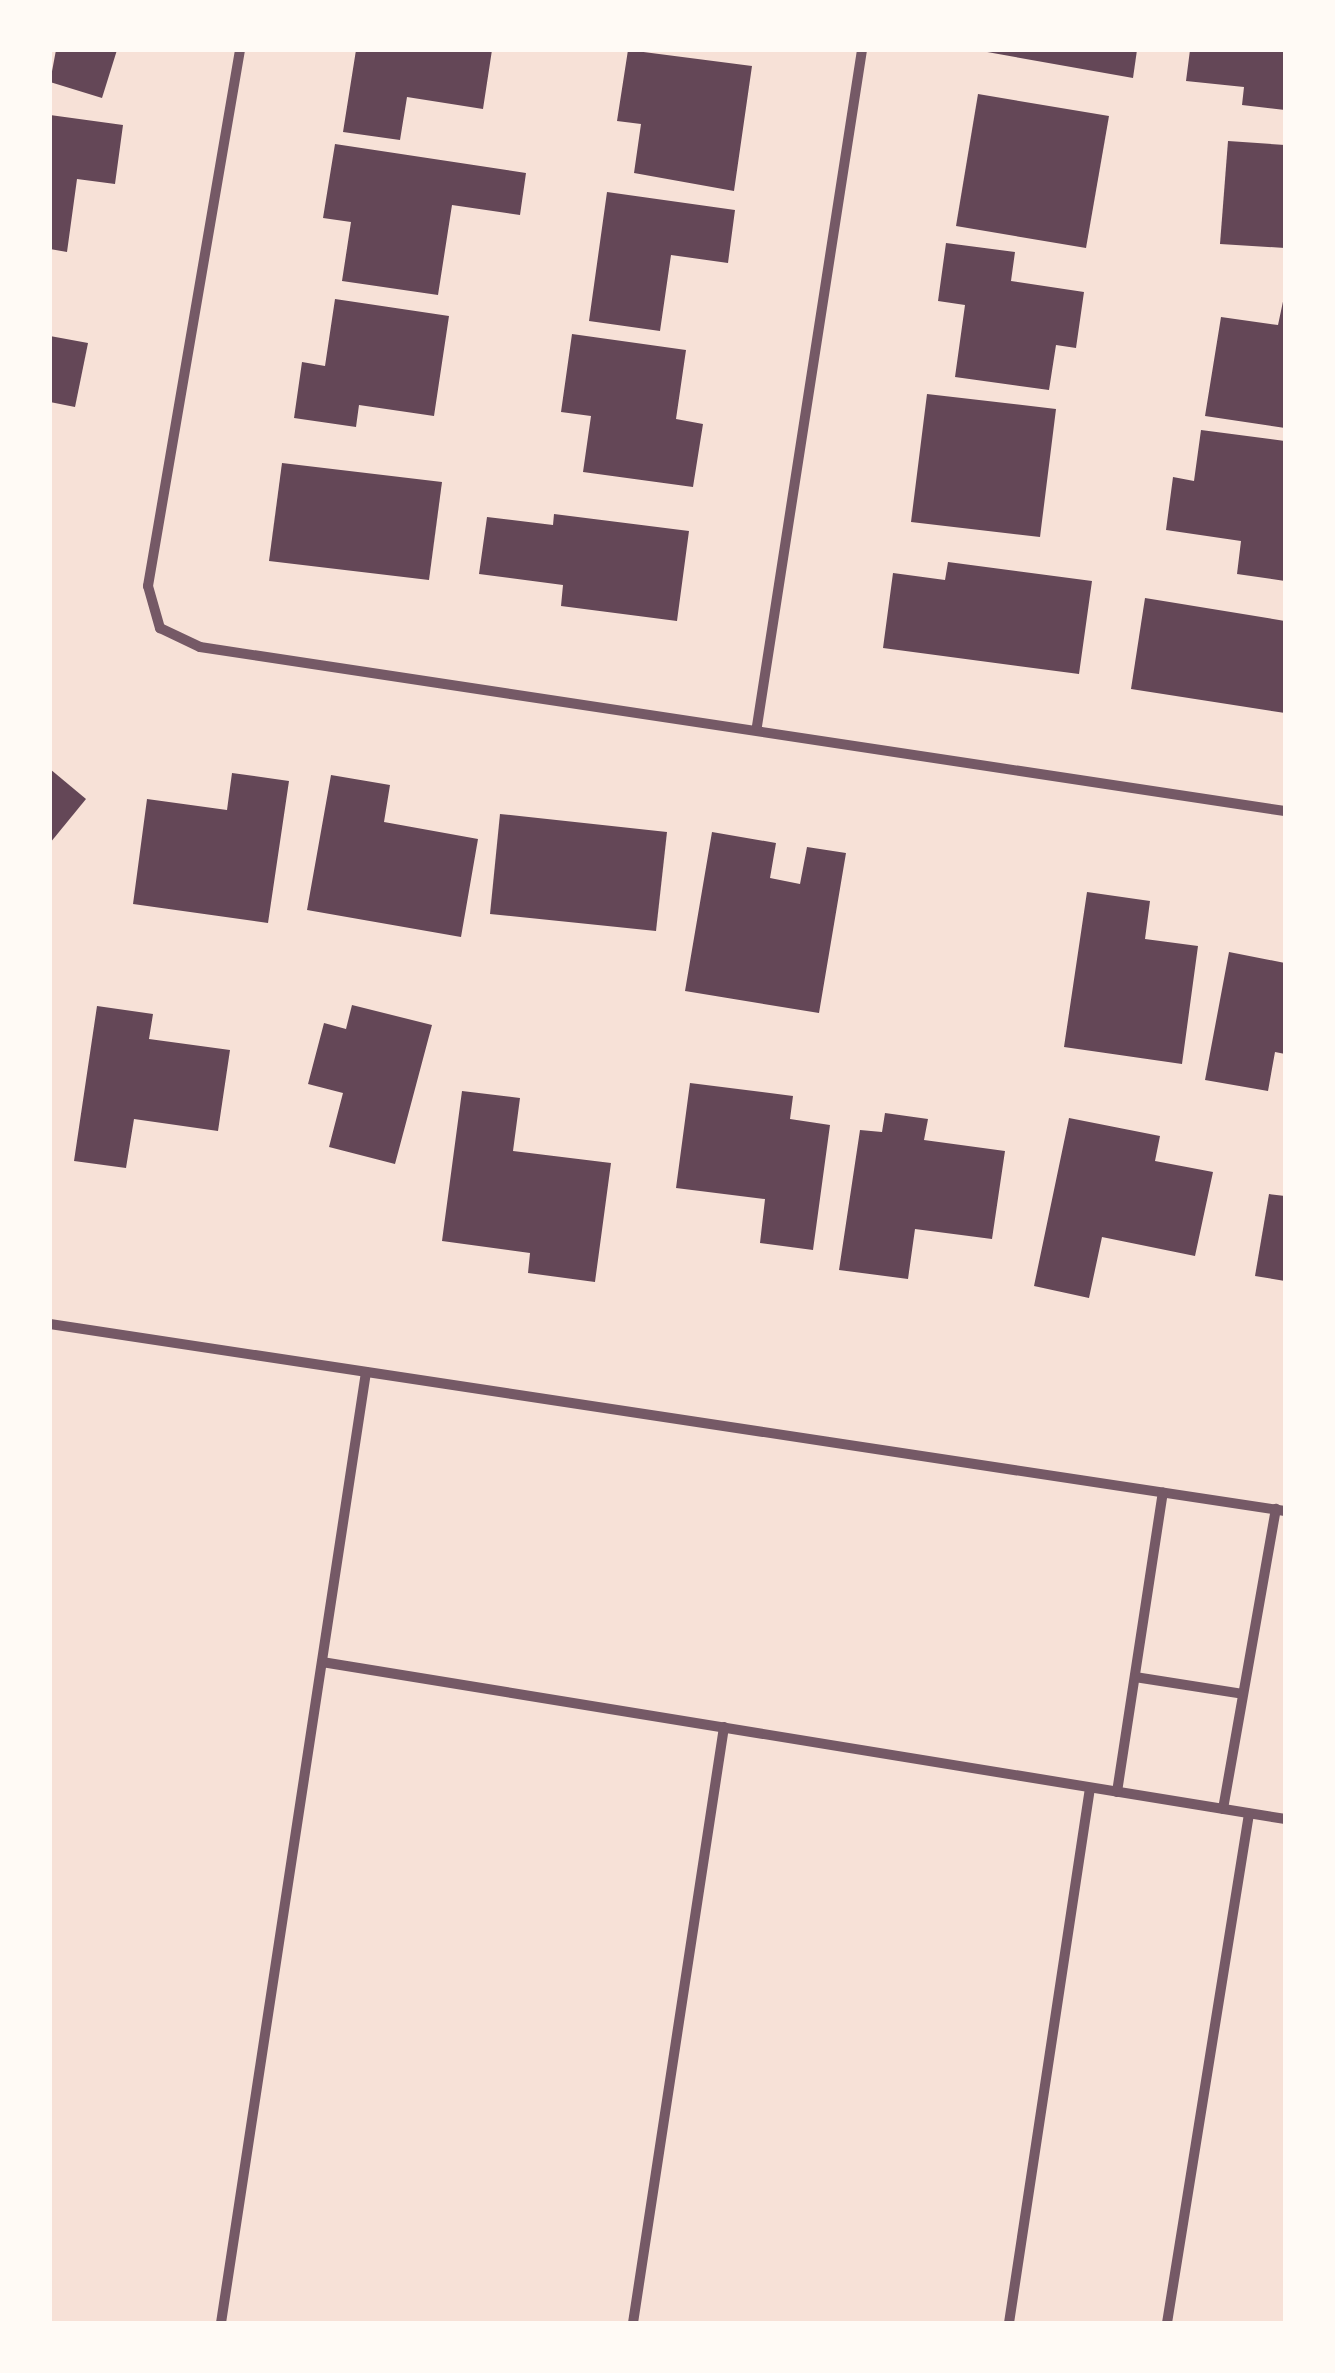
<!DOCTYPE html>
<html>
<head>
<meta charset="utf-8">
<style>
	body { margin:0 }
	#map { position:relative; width:1335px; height:2373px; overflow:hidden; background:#f7e1d7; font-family:"Work Sans",sans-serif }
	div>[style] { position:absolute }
	.building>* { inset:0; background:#644757 }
	.minor>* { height:10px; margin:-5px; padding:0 5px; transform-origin:5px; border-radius:5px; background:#755966 }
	span { translate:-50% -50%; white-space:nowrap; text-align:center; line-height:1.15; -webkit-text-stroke:8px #fffaf5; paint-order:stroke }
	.frame { position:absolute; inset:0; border:52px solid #fffaf5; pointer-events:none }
</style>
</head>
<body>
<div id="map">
	<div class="building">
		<div style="clip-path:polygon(56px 50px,117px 50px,102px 98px,50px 82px)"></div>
		<div style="clip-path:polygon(356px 50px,492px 50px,483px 109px,407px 97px,400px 140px,343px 132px)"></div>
		<div style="clip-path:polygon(628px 50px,752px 66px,734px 191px,634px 173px,641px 124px,617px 121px)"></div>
		<div style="clip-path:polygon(976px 50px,1137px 50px,1133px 78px)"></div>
		<div style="clip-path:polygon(1190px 50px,1285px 50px,1285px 110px,1242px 105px,1244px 87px,1186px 81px)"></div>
		<div style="clip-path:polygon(978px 94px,1109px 116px,1086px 248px,956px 226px)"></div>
		<div style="clip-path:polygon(50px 115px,123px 125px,115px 184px,77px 179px,67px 252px,50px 249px)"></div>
		<div style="clip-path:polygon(1228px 141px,1285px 145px,1285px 248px,1220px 244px)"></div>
		<div style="clip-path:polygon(335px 144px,526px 173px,520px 215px,452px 205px,438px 295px,342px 281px,351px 222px,323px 218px)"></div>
		<div style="clip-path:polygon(607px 192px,735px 210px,728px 263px,671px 255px,660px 331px,589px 321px)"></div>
		<div style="clip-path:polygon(946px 243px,1015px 252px,1011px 281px,1084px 292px,1076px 348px,1056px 345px,1049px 390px,955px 377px,965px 305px,938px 301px)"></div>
		<div style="clip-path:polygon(1285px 292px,1285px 428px,1205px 416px,1221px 317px,1278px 325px)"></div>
		<div style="clip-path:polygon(335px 299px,449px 316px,434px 416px,359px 405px,356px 427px,294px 418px,302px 362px,325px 366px)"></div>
		<div style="clip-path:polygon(572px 334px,686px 350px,676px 419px,703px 424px,693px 487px,583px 472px,591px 416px,561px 412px)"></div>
		<div style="clip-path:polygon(50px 336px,88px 343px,75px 407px,50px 402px)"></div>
		<div style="clip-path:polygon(927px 394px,1056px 409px,1040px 537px,911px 522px)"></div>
		<div style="clip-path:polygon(1201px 430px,1285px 441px,1285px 581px,1237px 574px,1241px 541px,1166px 530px,1173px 477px,1194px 481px)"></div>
		<div style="clip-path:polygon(282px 463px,442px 482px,429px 580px,269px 561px)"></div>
		<div style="clip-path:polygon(554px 514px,689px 531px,677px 621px,561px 606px,563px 585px,479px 574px,487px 517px,553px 525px)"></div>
		<div style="clip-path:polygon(948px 562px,1092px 581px,1079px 674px,883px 648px,893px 573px,945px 580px)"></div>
		<div style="clip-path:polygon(1145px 598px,1285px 621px,1285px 713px,1131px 689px)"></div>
		<div style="clip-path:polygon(50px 769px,86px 799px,50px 843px)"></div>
		<div style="clip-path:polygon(232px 773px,289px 781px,268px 923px,133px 904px,147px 799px,227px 810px)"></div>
		<div style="clip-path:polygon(331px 775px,390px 785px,384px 822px,478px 839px,461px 937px,307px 910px)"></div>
		<div style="clip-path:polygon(500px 814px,667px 832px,656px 931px,490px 914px)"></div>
		<div style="clip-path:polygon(712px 832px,776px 843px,770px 878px,800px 884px,807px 847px,846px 853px,819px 1013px,685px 991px)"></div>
		<div style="clip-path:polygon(1087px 892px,1150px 901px,1145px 939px,1198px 946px,1182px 1064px,1064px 1047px)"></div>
		<div style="clip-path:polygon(1229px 952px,1285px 963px,1285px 1054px,1275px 1052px,1268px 1091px,1205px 1080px)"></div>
		<div style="clip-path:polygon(352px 1005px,432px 1025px,395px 1164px,329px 1147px,343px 1093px,308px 1084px,324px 1023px,346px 1029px)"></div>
		<div style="clip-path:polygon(97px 1006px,153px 1014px,149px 1039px,230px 1050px,218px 1131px,134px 1119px,126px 1168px,74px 1161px)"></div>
		<div style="clip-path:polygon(690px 1083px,793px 1096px,790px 1119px,830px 1125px,813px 1250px,760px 1243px,765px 1199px,676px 1188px)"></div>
		<div style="clip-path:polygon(462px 1091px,520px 1098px,513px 1151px,611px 1163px,595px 1282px,528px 1273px,530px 1253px,442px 1241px)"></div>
		<div style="clip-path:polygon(885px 1113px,928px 1119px,924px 1140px,1005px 1151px,992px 1239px,915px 1229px,908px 1279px,839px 1270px,860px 1130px,882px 1132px)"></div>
		<div style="clip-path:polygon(1069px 1118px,1160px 1136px,1155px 1161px,1213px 1172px,1195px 1256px,1102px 1237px,1089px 1298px,1034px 1286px)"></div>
		<div style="clip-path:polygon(1269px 1194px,1285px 1196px,1285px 1281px,1255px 1276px)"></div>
	</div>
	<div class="minor">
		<div style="left:240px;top:50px;width:544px;rotate:99.74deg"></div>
		<div style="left:148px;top:586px;width:44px;rotate:74.1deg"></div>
		<div style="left:160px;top:628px;width:44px;rotate:25.4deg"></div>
		<div style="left:200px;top:647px;width:1097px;rotate:8.6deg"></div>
		<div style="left:757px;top:726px;width:684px;rotate:-81.17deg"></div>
		<div style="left:50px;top:1324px;width:1249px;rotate:8.61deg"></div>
		<div style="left:322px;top:1662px;width:976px;rotate:9.26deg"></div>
		<div style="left:1135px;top:1677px;width:109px;rotate:8.9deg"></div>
		<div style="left:1117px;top:1792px;width:303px;rotate:-81.3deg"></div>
		<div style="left:1223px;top:1809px;width:305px;rotate:-80deg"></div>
		<div style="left:221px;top:2323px;width:962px;rotate:-81.33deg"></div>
		<div style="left:633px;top:2323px;width:603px;rotate:-81.32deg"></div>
		<div style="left:1009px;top:2323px;width:541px;rotate:-81.39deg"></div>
		<div style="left:1167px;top:2323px;width:516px;rotate:-80.85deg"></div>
	</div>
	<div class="frame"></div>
</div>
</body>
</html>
